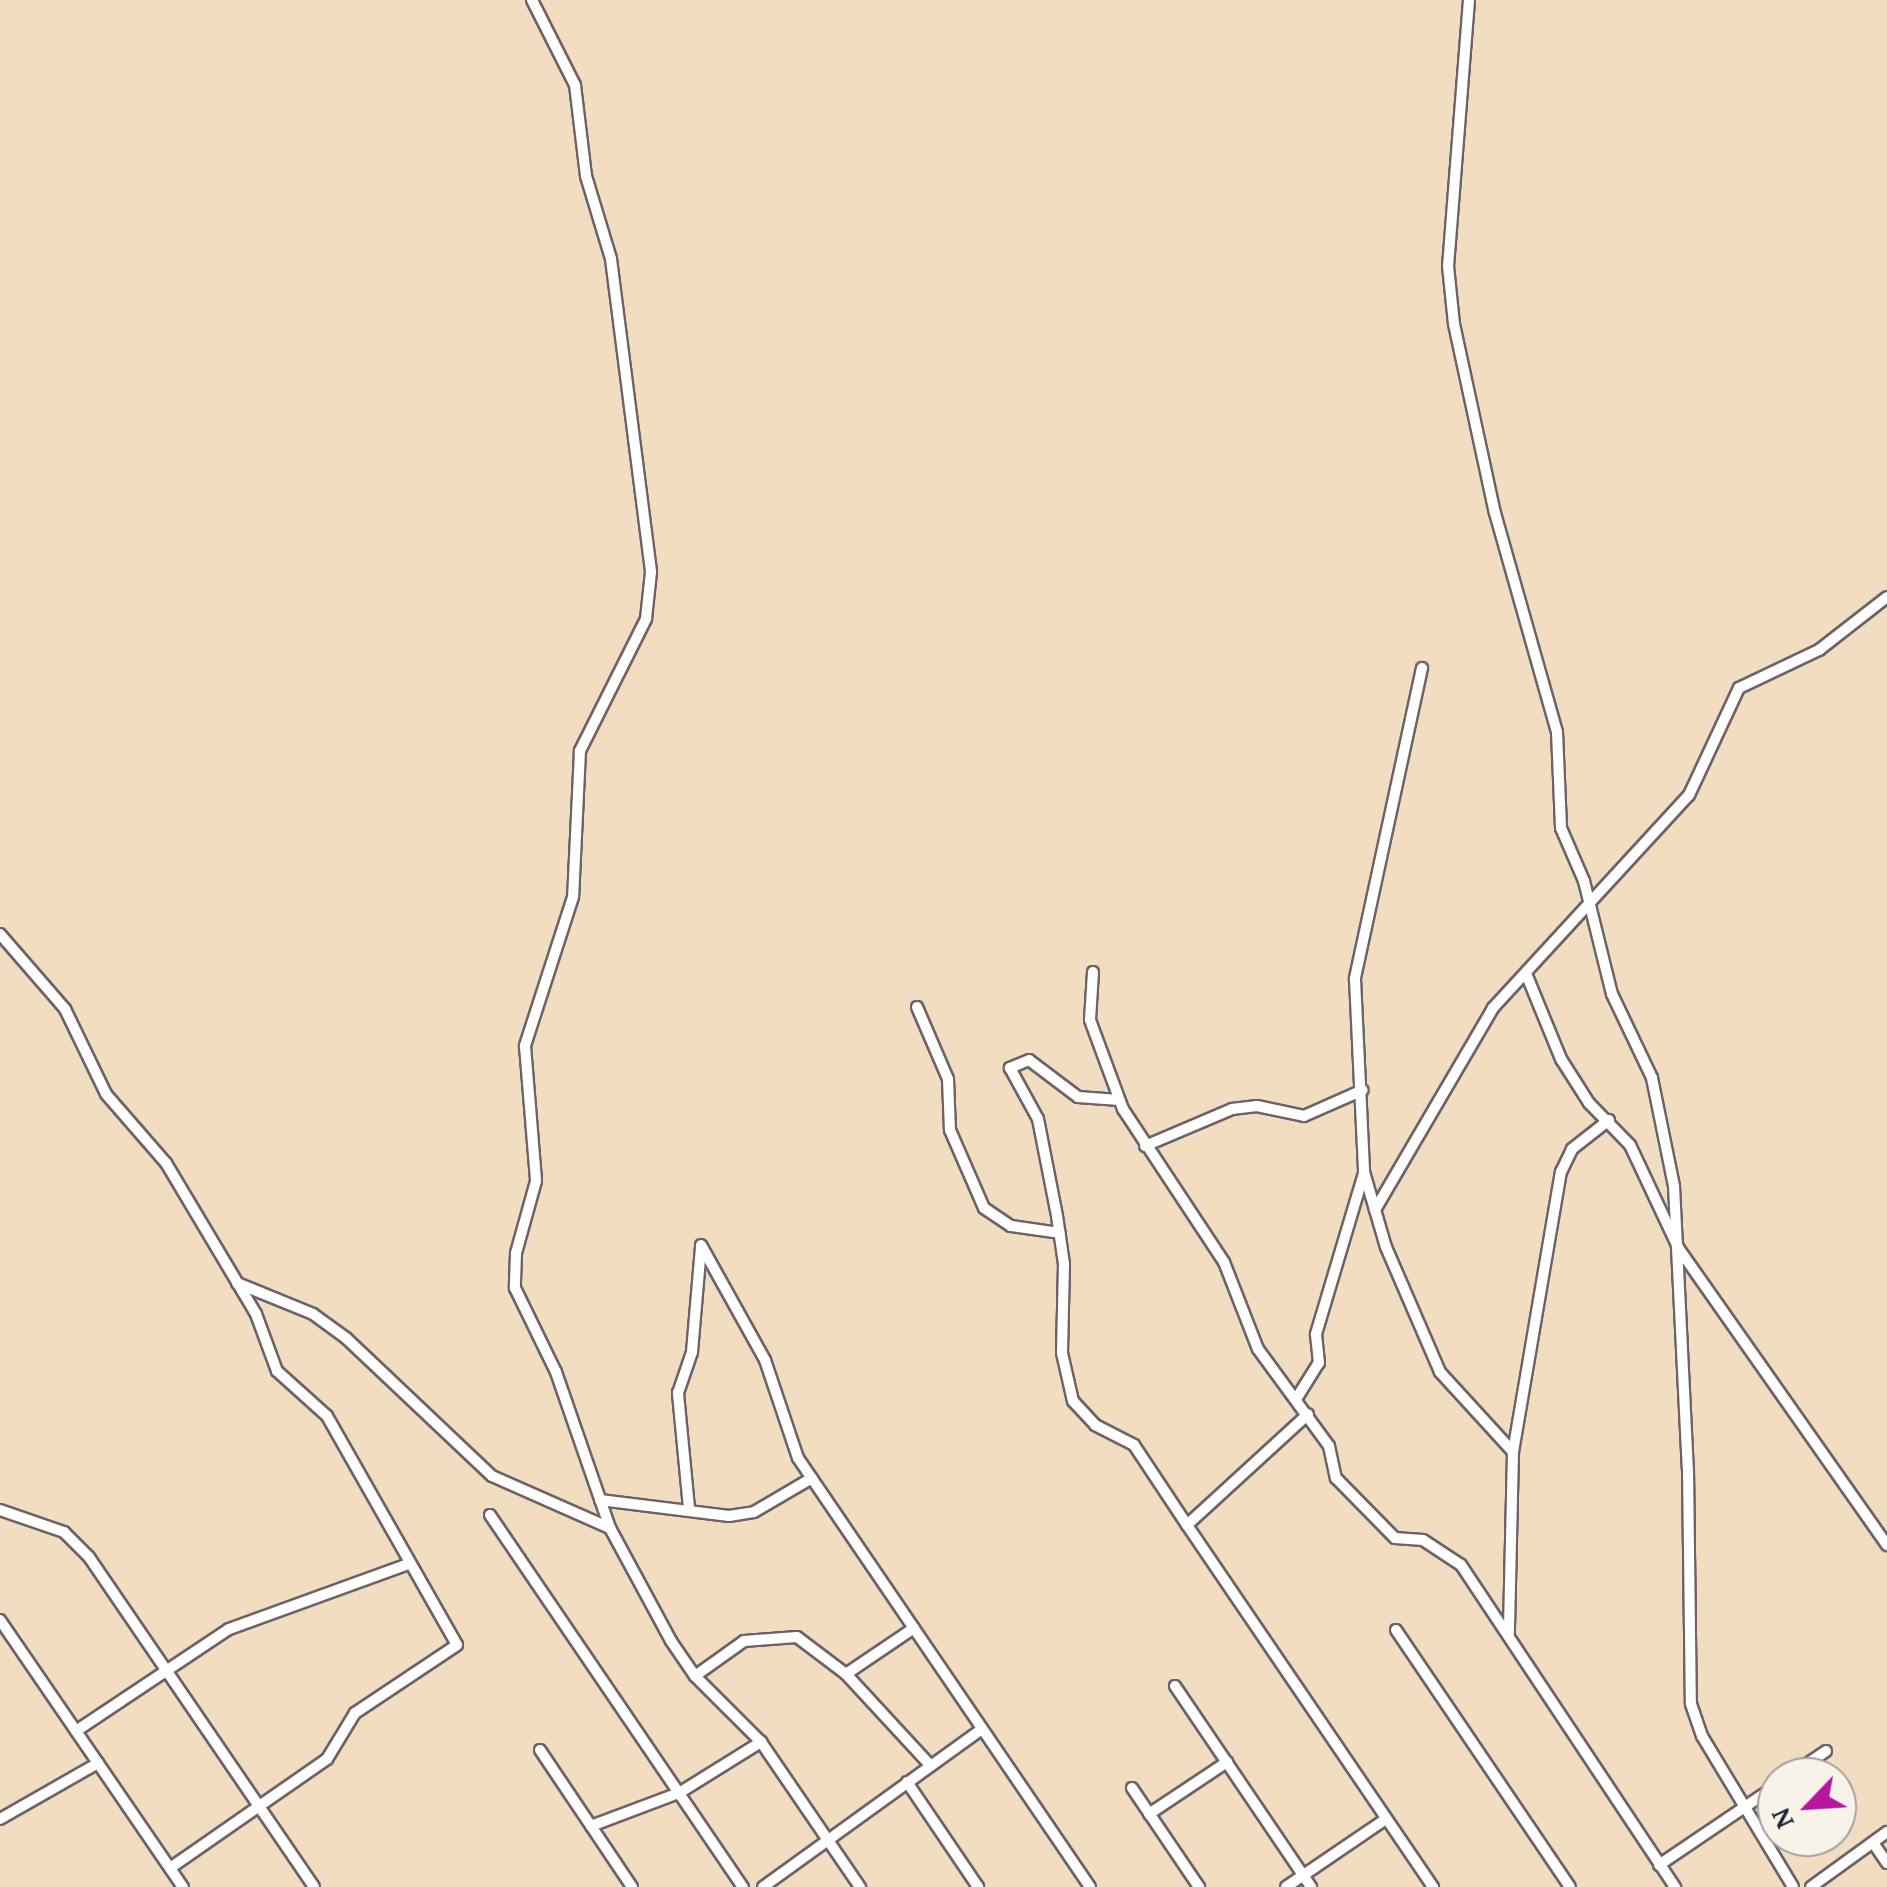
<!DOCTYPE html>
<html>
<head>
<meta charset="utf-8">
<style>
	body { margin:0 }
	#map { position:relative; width:1887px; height:1887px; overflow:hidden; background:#f3ddc0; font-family:"Gentium Book Plus",serif }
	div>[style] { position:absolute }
	.roads { filter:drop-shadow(2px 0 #6b636a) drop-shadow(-2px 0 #6b636a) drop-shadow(0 2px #6b636a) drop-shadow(0 -2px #6b636a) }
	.street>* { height:10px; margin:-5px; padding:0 5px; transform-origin:5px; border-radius:5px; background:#fff }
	span { translate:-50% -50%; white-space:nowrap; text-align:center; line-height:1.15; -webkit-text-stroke:9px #f7f3e8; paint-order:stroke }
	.north { position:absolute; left:1757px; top:1757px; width:100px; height:100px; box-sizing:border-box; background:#f7f3e8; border:2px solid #a29fa3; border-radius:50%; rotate:245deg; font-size:28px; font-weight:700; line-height:40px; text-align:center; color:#22223b }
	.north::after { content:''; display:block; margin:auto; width:35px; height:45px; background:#b5179e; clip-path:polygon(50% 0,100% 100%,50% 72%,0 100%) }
</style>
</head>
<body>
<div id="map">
	<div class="roads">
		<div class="street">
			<div style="left:532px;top:0;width:95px;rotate:63.2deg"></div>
			<div style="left:575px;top:85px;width:92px;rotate:83.1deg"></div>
			<div style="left:586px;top:176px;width:87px;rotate:73.2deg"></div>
			<div style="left:611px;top:259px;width:316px;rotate:82.7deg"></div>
			<div style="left:651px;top:572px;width:47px;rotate:96.1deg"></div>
			<div style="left:646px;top:619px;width:148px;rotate:116.6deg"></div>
			<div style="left:580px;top:751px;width:146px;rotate:92.7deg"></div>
			<div style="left:573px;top:897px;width:157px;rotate:107.9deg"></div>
			<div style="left:525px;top:1046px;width:135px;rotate:85.3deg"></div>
			<div style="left:536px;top:1181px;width:75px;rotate:105.5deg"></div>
			<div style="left:516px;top:1253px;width:35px;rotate:92deg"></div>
			<div style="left:515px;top:1288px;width:93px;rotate:64deg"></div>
			<div style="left:556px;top:1372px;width:165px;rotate:70.9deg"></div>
			<div style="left:610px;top:1528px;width:128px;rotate:61.6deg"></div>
			<div style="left:671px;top:1641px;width:42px;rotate:55.6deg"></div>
			<div style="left:695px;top:1676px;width:93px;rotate:45deg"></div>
			<div style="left:761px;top:1742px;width:176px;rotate:55.7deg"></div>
			<div style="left:1469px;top:0;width:267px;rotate:94.5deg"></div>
			<div style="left:1448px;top:266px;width:58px;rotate:84.1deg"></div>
			<div style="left:1454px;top:324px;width:193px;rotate:77.8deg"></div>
			<div style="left:1495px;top:513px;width:228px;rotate:74.2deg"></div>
			<div style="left:1557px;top:732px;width:96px;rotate:87.6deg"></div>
			<div style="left:1561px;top:828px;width:58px;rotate:66.5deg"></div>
			<div style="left:1584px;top:881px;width:116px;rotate:76.1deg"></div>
			<div style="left:1612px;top:994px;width:93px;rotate:64.5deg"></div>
			<div style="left:1652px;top:1078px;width:110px;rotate:78.5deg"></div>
			<div style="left:1674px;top:1186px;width:283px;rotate:87.2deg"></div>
			<div style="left:1688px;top:1469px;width:235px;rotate:89.3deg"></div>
			<div style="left:1691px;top:1704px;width:34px;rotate:71deg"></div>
			<div style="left:1702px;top:1736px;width:176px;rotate:58.9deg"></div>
			<div style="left:1422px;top:668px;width:318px;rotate:102.2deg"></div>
			<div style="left:1355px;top:979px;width:193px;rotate:87.3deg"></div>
			<div style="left:1364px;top:1172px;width:78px;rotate:73.7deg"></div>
			<div style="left:1386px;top:1247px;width:136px;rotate:66.6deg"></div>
			<div style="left:1440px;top:1372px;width:108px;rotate:47.6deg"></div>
			<div style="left:1513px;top:1452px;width:182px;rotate:91.3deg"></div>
			<div style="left:0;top:934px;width:99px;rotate:49.1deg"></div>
			<div style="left:65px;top:1009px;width:94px;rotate:64.2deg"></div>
			<div style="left:106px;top:1094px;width:91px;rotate:49deg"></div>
			<div style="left:166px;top:1163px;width:176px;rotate:59.2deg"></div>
			<div style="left:256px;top:1314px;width:61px;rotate:69.8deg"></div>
			<div style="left:277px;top:1371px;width:67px;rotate:42deg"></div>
			<div style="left:327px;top:1416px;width:263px;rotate:60.4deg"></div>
			<div style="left:457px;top:1645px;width:123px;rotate:146.3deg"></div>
			<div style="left:355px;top:1713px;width:54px;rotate:121.3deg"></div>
			<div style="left:327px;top:1759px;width:191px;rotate:145.2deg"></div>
			<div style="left:1093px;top:972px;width:48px;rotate:93.6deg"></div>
			<div style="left:1090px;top:1020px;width:95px;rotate:69.7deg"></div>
			<div style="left:1123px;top:1109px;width:183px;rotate:56.6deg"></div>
			<div style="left:1224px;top:1262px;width:93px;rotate:68.7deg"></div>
			<div style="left:1258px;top:1349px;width:120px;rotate:53.8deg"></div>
			<div style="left:1329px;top:1446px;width:33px;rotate:78deg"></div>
			<div style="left:1336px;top:1478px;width:84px;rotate:45.5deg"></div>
			<div style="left:1395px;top:1538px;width:28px;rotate:4deg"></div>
			<div style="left:1423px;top:1540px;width:45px;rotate:33.3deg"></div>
			<div style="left:1461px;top:1565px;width:387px;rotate:56.4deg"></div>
			<div style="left:1527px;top:976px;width:90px;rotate:67.7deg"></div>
			<div style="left:1561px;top:1059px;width:52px;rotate:57.5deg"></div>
			<div style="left:1589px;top:1103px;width:59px;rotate:45.7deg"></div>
			<div style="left:1630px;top:1145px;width:115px;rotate:64.8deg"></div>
			<div style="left:1679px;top:1249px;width:362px;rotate:54.9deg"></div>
			<div style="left:917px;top:1007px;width:78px;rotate:66.7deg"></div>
			<div style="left:948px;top:1079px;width:51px;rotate:87.8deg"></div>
			<div style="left:950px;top:1130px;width:85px;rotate:66.4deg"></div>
			<div style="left:984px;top:1208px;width:32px;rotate:34deg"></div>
			<div style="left:1011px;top:1226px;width:49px;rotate:8.1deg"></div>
			<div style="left:1119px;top:1100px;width:41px;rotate:-175.8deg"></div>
			<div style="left:1078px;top:1097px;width:61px;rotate:-142.9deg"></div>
			<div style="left:1029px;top:1060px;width:21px;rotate:157deg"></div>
			<div style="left:1010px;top:1068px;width:58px;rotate:61.2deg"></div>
			<div style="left:1038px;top:1119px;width:99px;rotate:78.9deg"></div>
			<div style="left:1057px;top:1216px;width:49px;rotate:81.7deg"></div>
			<div style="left:1064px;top:1264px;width:89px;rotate:91.3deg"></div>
			<div style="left:1062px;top:1353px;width:49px;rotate:77.1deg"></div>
			<div style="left:1073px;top:1401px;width:33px;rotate:47deg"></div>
			<div style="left:1095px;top:1425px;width:44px;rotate:27.1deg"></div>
			<div style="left:1134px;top:1445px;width:96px;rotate:56.5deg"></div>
			<div style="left:1187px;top:1525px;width:164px;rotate:-42.5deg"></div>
			<div style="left:1145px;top:1146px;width:95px;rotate:-23deg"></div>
			<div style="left:1232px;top:1109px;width:25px;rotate:-7deg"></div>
			<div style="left:1257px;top:1106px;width:48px;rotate:12deg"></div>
			<div style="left:1304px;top:1116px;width:64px;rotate:-23.8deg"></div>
			<div style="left:1375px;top:1210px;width:234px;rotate:-59.7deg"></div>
			<div style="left:1493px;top:1008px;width:289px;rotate:-47.4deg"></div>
			<div style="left:1689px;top:795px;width:118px;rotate:-65deg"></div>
			<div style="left:1739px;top:688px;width:89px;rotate:-25.4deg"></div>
			<div style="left:1819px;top:650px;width:86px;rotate:-37.9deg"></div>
			<div style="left:701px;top:1245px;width:132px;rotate:60.9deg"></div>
			<div style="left:765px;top:1360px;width:103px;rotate:71.4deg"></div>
			<div style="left:798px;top:1458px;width:519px;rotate:55.76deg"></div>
			<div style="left:237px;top:1283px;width:82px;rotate:22.2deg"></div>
			<div style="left:313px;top:1314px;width:41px;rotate:36deg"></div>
			<div style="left:346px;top:1338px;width:201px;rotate:43.4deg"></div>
			<div style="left:492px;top:1476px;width:129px;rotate:23.8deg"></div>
			<div style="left:1298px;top:1396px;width:39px;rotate:-58deg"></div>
			<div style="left:1319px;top:1363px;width:29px;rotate:-96deg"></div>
			<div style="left:1316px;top:1334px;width:165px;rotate:-73.4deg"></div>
			<div style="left:1513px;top:1452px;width:284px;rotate:-80.3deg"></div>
			<div style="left:1561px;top:1172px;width:25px;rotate:-64deg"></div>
			<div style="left:1572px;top:1149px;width:47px;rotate:-38.1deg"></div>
			<div style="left:600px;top:1500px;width:130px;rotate:7.1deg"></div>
			<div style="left:729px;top:1516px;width:25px;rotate:-9deg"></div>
			<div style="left:754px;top:1512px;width:67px;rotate:-30.4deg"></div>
			<div style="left:689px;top:1508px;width:116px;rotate:-95.5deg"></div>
			<div style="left:678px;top:1393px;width:43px;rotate:-71.1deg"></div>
			<div style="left:692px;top:1352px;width:106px;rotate:-85.1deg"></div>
			<div style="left:0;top:1510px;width:68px;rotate:19deg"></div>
			<div style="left:64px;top:1532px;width:35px;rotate:45deg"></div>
			<div style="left:89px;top:1557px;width:399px;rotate:55.7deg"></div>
			<div style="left:490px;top:1515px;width:450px;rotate:55.8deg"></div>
			<div style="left:1187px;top:1525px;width:438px;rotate:55.8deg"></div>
			<div style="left:0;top:1620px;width:324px;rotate:55.6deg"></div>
			<div style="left:1396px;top:1630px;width:310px;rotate:55.9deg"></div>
			<div style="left:846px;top:1674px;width:82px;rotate:-34.1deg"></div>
			<div style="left:695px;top:1676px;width:60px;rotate:-35.5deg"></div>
			<div style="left:744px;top:1641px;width:53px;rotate:-4.3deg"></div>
			<div style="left:797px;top:1637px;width:61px;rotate:37.1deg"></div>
			<div style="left:846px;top:1674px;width:124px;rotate:47.3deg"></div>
			<div style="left:1175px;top:1686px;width:243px;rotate:55.9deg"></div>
			<div style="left:76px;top:1731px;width:184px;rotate:-33.7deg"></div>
			<div style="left:229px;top:1629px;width:188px;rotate:-19.9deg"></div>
			<div style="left:540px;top:1750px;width:165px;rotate:56.1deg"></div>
			<div style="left:1788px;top:1777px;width:46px;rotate:-34.4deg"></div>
			<div style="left:907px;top:1782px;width:127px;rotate:55.9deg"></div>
			<div style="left:1132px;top:1788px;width:120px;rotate:55.9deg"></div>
			<div style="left:1149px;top:1814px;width:94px;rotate:-33.7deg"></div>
			<div style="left:0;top:1819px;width:113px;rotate:-29.7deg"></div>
			<div style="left:591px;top:1826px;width:94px;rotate:-20.6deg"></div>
			<div style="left:679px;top:1793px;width:97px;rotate:-31.9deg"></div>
			<div style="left:1874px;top:1844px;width:23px;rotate:56deg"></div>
			<div style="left:1659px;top:1865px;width:143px;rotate:-34.1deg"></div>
			<div style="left:763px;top:1887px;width:270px;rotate:-35.8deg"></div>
			<div style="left:1286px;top:1887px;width:121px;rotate:-34.2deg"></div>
			<div style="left:1811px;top:1887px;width:94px;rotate:-35.9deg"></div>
		</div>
	</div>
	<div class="north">N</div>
</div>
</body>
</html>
